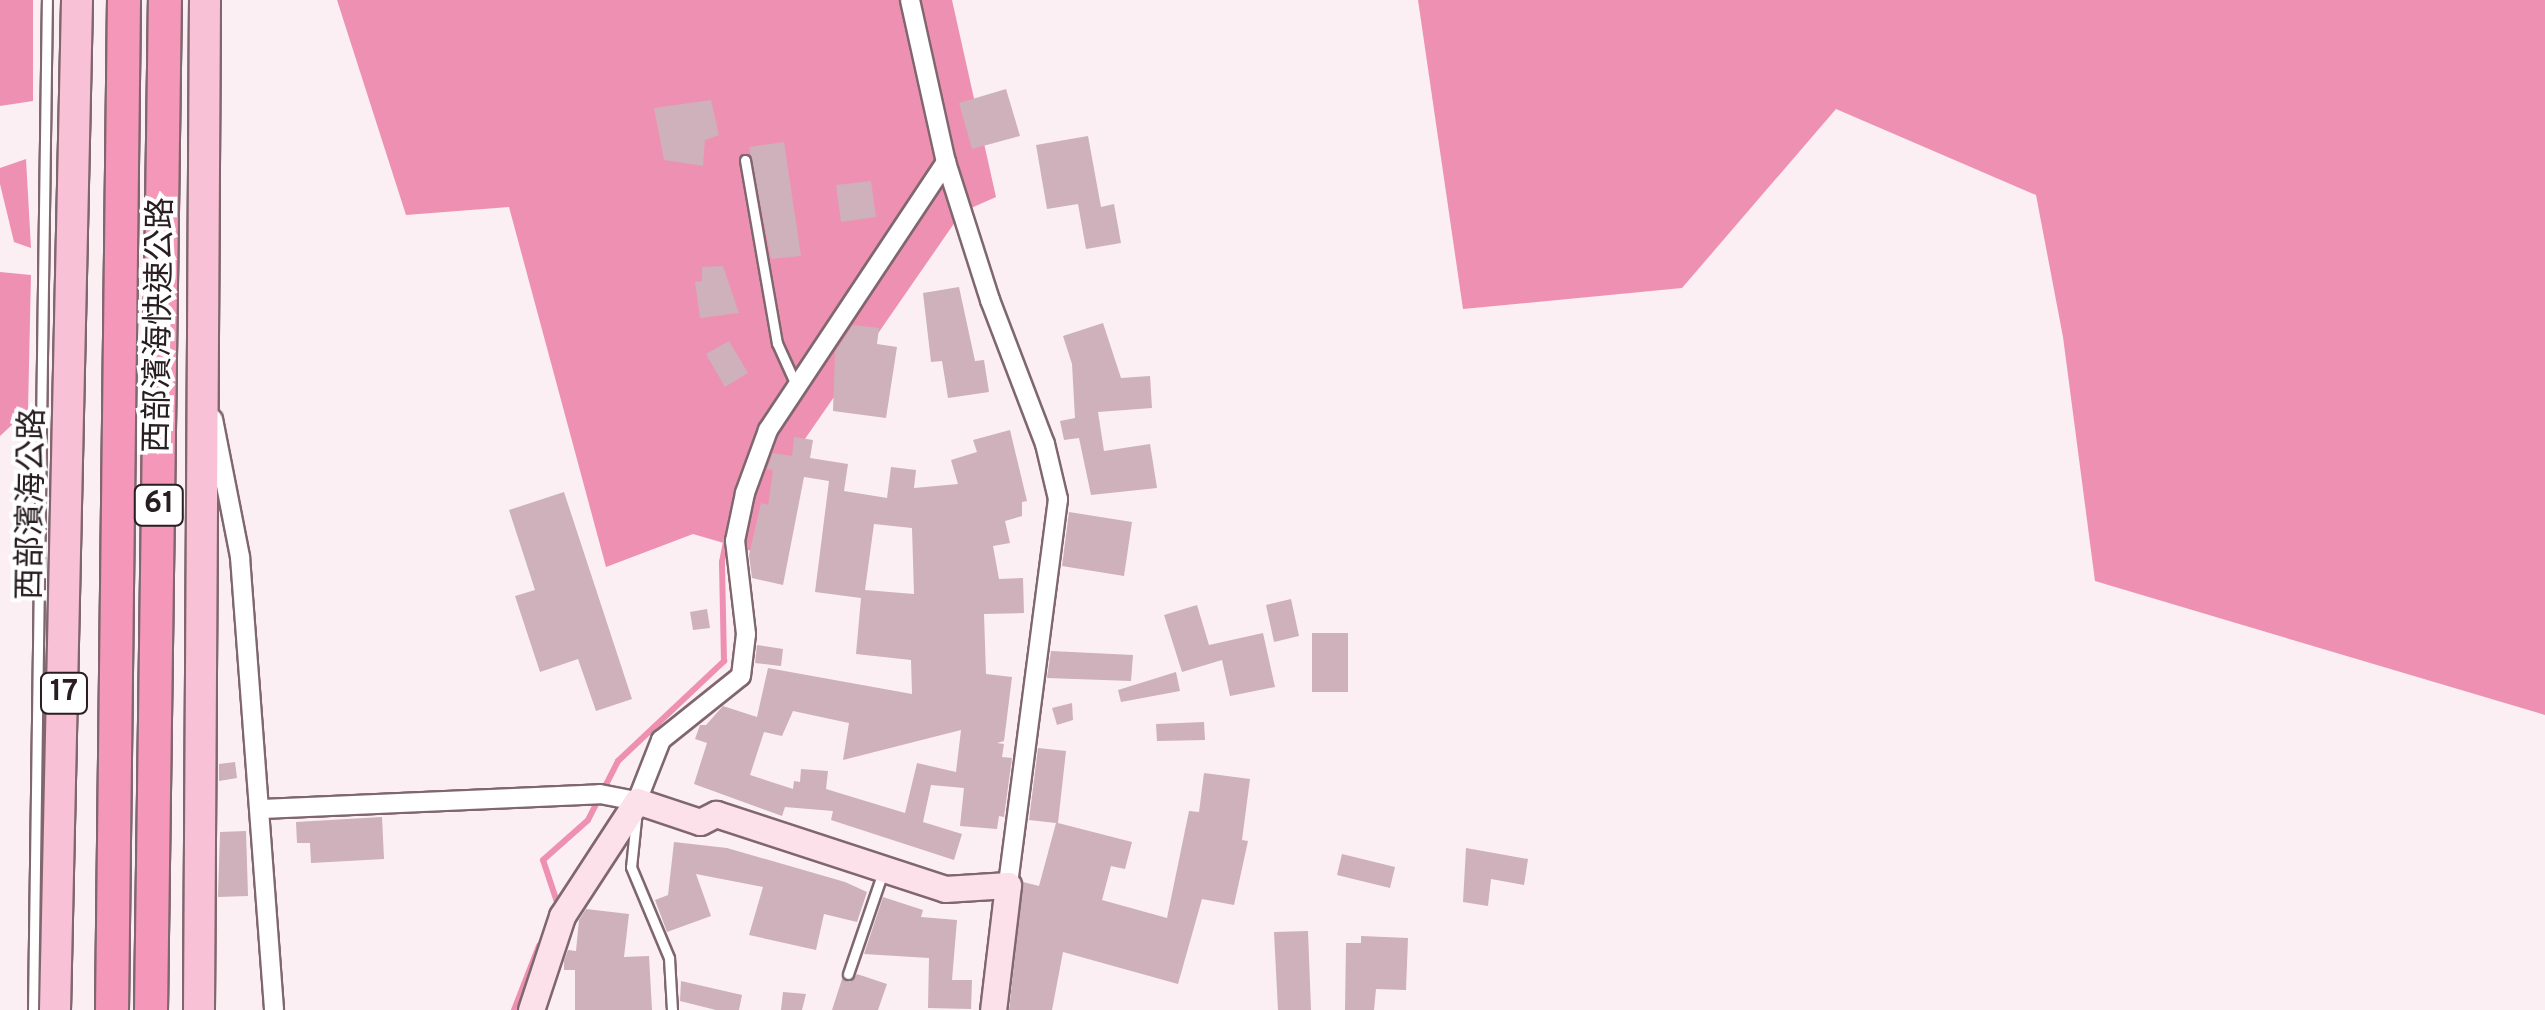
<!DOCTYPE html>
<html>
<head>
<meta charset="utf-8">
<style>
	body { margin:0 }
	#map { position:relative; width:2545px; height:1010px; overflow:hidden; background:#fbeff3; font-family:Overpass,"Noto Sans TC",sans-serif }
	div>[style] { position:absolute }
	.water>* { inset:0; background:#ee90b2 }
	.stream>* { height:6px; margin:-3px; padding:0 3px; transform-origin:3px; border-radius:3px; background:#ee90b2 }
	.building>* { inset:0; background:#ceb1ba }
	.roads { filter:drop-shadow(2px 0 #80676f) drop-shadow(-2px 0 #80676f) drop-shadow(0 2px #80676f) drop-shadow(0 -2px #80676f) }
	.lane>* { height:9px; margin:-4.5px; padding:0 4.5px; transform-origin:4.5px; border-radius:4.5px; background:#fff }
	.street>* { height:18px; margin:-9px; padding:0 9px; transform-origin:9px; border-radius:9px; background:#fff }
	.secondary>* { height:25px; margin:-12.5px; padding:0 12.5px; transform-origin:12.5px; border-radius:12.5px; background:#fce0ea }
	.primary>* { height:30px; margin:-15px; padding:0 15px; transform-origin:15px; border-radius:15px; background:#f9c1d5 }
	.highway>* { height:32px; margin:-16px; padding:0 16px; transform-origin:16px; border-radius:16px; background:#f597b9 }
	span { translate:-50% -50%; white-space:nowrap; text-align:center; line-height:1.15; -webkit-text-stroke:8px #fff; paint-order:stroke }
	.shield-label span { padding:2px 8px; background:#fff; border:2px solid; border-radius:8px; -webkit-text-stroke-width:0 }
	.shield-label { font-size:30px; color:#281d21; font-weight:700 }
	.street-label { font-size:32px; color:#281d21 }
</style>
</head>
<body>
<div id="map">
	<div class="water">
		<div style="clip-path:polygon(0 0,33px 0,33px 101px,0 106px)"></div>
		<div style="clip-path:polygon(337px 0,952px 0,996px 197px,962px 212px,798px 449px,768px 556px,693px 534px,606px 567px,509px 207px,406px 215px)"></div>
		<div style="clip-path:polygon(1418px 0,2545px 0,2545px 715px,2095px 581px,2063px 337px,2036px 195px,1836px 109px,1682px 288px,1463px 309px)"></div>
		<div style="clip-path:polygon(26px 159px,31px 248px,14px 242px,0 184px,0 168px)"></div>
		<div style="clip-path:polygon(0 272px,31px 275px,28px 410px,0 436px)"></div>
	</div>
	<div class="stream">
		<div style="left:557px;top:902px;width:44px;rotate:-108.4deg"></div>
		<div style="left:543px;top:860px;width:60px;rotate:-41.6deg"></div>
		<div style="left:588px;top:820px;width:66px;rotate:-63deg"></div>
		<div style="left:618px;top:761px;width:146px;rotate:-43.3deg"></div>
		<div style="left:724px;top:661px;width:99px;rotate:-91.2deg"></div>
		<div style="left:722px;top:562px;width:25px;rotate:-79deg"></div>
		<div style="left:514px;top:1010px;width:69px;rotate:-68.7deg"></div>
	</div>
	<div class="building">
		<div style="clip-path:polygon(1006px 89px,1020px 136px,972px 149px,959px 103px)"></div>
		<div style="clip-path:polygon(711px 100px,719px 135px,705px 140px,703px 166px,664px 160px,654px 108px)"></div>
		<div style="clip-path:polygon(1088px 136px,1101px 207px,1114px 204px,1121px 243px,1086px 249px,1078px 204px,1047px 209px,1036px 145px)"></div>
		<div style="clip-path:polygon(784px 142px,801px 256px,771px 259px,749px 147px)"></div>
		<div style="clip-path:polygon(871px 181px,876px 217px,841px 222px,836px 185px)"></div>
		<div style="clip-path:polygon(723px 266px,739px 313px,700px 318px,695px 282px,702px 281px,702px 267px)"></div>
		<div style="clip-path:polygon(959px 287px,975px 361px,984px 360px,989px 392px,948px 398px,942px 361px,931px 362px,923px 293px)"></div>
		<div style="clip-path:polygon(1103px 323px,1121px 378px,1150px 376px,1152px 408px,1098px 412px,1104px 451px,1150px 444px,1157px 488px,1091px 495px,1079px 438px,1064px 440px,1060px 421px,1075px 418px,1072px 364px,1063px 336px)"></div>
		<div style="clip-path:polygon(853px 325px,879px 328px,877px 344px,897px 347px,886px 418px,833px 411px,835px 352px)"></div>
		<div style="clip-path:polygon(729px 341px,748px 373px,725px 387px,706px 354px)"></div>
		<div style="clip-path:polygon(evenodd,1010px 430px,1027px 501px,1022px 502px,1022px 516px,1005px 521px,1010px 543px,993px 546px,999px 579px,1023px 578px,1024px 613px,984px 614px,986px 674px,1012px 677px,1004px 741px,997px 743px,1004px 744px,1002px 757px,1012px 758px,1004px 817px,999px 816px,997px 829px,960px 826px,964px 788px,931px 785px,923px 822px,962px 834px,954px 860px,831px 820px,833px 811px,785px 807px,782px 816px,694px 784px,707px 743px,695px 739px,700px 725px,706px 725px,723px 706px,757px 717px,768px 668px,912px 694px,911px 660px,856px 654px,861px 598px,815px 592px,829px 481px,804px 477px,783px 585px,752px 578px,749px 555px,761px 503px,768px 505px,773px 470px,767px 469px,773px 453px,792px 456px,794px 437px,813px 440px,810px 458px,848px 464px,844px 491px,887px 498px,891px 467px,916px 470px,914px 488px,958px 484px,951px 460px,977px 452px,973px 440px,1010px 430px,874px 524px,912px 528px,914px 594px,865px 590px,874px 524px,1010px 430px,793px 711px,849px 723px,843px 760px,961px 730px,956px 772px,917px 763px,905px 813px,826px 789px,828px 771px,801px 769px,800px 782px,794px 781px,793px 789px,750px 775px,764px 732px,782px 736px,793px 711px)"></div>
		<div style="clip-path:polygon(564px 492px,632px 699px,596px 711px,578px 659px,540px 672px,515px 596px,535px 590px,509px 510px)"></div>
		<div style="clip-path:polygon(1069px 512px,1132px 522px,1124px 576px,1062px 566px)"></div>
		<div style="clip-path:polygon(1291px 599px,1299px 636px,1274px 642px,1266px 605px)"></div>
		<div style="clip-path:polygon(1197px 605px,1209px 645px,1263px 633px,1275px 687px,1230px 696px,1222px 660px,1182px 672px,1164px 615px)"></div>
		<div style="clip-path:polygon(707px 609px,710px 628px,693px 630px,690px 612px)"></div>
		<div style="clip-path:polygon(1312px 633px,1348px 633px,1348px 692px,1312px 692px)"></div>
		<div style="clip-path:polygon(757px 645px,783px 649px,781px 666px,755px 663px)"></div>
		<div style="clip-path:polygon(1051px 651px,1133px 655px,1131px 681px,1047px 678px)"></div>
		<div style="clip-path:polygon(1176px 672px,1180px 691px,1121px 702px,1118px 690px)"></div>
		<div style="clip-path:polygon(1072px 703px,1073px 720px,1057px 725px,1052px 708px)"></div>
		<div style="clip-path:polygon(1204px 722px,1205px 740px,1157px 741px,1156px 724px)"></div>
		<div style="clip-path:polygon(1038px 748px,1066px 751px,1058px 823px,1132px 842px,1125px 869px,1111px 866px,1102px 900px,1167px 918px,1189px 811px,1199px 812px,1204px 773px,1250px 779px,1242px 840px,1248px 841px,1234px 905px,1202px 899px,1178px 984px,1063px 952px,1052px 1010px,1009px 1010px,1023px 882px,1039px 886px,1056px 823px,1029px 820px)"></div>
		<div style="clip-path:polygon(235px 762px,237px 778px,219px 781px,219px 764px)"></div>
		<div style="clip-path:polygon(382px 817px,384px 859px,311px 863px,310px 843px,297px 843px,296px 822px)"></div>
		<div style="clip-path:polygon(246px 831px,248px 896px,218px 897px,220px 832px)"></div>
		<div style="clip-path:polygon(674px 842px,727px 848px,845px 882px,867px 892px,857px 922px,824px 914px,816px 950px,749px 935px,763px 887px,696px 874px,711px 916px,667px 932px,655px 900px,668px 895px)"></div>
		<div style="clip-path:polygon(1466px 848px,1528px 859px,1524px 885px,1491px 879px,1488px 906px,1463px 902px)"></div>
		<div style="clip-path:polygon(1342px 854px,1395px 867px,1390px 888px,1337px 875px)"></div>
		<div style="clip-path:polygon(883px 897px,923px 910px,921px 917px,957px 920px,952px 980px,972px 980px,971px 1009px,928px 1008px,929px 958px,864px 954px)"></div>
		<div style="clip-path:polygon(586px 909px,629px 914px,624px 957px,649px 956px,652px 1010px,575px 1010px,575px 970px,564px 970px,564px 961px,568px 950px,576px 951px,579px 920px)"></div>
		<div style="clip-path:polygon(1308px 931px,1311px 1010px,1278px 1010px,1274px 932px)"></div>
		<div style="clip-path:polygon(1361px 936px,1408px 938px,1406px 990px,1376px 989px,1374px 1010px,1345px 1010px,1346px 943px,1361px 943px)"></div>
		<div style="clip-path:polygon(857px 974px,887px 984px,878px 1010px,832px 1010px,842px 979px,850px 982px)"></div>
		<div style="clip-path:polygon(681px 981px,742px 995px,739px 1010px,716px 1010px,680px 1001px)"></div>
		<div style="clip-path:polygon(783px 992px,806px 994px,802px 1010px,781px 1010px)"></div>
	</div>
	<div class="roads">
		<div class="lane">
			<div style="left:745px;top:160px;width:186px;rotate:80.1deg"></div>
			<div style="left:777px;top:343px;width:46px;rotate:65.7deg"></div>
			<div style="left:636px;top:819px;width:48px;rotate:95.9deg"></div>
			<div style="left:631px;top:867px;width:99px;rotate:67.3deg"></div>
			<div style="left:669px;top:958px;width:52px;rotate:86.7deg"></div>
			<div style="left:848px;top:974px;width:108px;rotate:-71.1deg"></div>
			<div style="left:33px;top:1010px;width:1010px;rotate:-89.21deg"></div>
		</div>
		<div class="street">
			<div style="left:910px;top:0;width:166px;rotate:77.5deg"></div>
			<div style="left:946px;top:162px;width:145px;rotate:72.3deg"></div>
			<div style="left:990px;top:300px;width:154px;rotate:69.1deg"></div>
			<div style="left:1045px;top:444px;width:57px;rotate:76.7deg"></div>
			<div style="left:1058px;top:499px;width:389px;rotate:97.4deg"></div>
			<div style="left:213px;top:419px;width:141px;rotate:78.9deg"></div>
			<div style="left:240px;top:557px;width:454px;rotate:85.7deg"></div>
			<div style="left:262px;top:809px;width:338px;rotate:-2.5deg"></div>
			<div style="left:600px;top:794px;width:38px;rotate:11deg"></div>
			<div style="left:637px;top:801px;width:66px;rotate:-68.5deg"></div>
			<div style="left:661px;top:740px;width:102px;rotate:-38.7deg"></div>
			<div style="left:741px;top:676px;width:42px;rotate:-83.2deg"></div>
			<div style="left:746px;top:634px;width:94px;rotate:-96.7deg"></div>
			<div style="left:735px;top:541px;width:49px;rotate:-78.2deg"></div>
			<div style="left:745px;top:493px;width:67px;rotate:-69.9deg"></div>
			<div style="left:768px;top:430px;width:322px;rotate:-56.4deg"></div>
		</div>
		<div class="secondary">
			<div style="left:531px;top:1010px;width:99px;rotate:-71.7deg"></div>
			<div style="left:562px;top:916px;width:137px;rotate:-56.9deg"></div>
			<div style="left:637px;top:801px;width:66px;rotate:18.4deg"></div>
			<div style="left:700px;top:822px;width:18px;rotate:-27deg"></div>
			<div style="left:716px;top:814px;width:241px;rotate:18.1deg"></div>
			<div style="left:945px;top:889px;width:63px;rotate:-3.6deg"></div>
			<div style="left:1008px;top:885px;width:126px;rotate:96.8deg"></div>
		</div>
		<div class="primary">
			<div style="left:55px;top:1010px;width:1010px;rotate:-88.75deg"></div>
			<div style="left:199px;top:1010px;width:1010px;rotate:-89.66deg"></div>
		</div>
		<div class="highway">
			<div style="left:112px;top:1010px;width:1010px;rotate:-89.32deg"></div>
			<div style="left:151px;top:1010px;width:1010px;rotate:-89.21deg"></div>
		</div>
	</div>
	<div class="shield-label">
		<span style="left:159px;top:505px">61</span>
		<span style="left:64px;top:693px">17</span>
	</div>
	<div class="street-label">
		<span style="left:161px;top:325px;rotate:-89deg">西部濱海快速公路</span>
		<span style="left:33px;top:504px;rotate:-89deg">西部濱海公路</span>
	</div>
</div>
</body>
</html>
